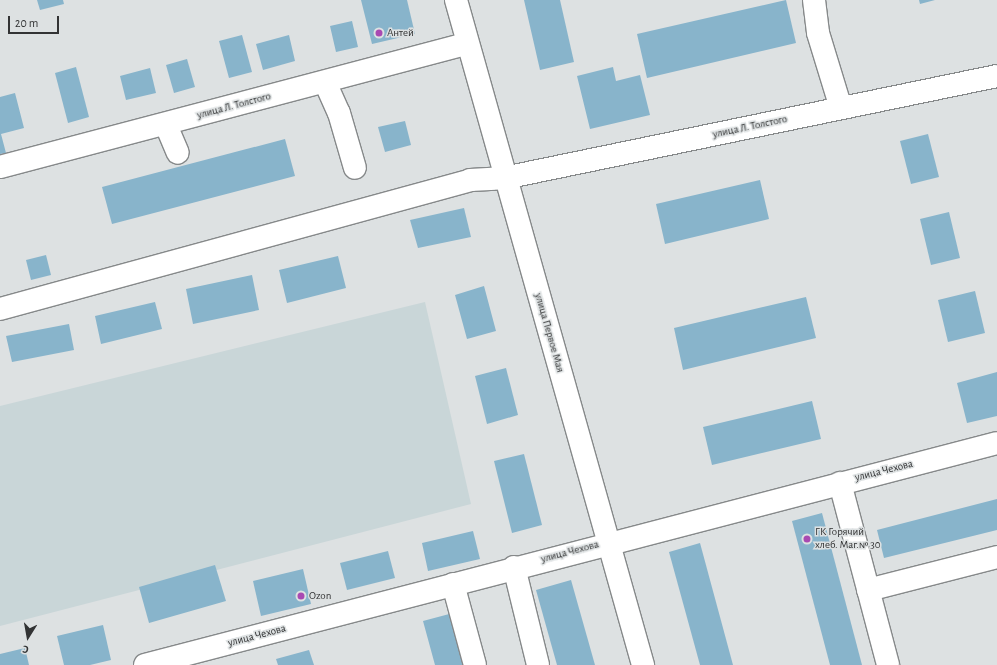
<!DOCTYPE html>
<html>
<head>
<meta charset="utf-8">
<style>
	body { margin:0 }
	#map { position:relative; width:997px; height:665px; overflow:hidden; background:#dde1e2; font-family:"Alegreya Sans",sans-serif }
	div>[style] { position:absolute }
	.built>* { inset:0; background:#c9d6d8 }
	.building>* { inset:0; background:#88b4cb }
	.roads { filter:drop-shadow(1px 0 #86898a) drop-shadow(-1px 0 #86898a) drop-shadow(0 1px #86898a) drop-shadow(0 -1px #86898a) }
	.minor>* { height:22px; margin:-11px; padding:0 11px; transform-origin:11px; border-radius:11px; background:#fff }
	.dots>* { width:11px; height:11px; translate:-50% -50%; box-sizing:border-box; border:2px solid #dde1e2; border-radius:50% }
	span { translate:-50% -50%; white-space:nowrap; text-align:center; line-height:1.15; -webkit-text-stroke:3px #dde1e2; paint-order:stroke }
	.poi-label { font-size:11px; color:#323334 }
	.left { translate:0 -50%; text-align:left }
	.street-label { font-size:11px; color:#323334 }
	.north { position:absolute; left:8px; top:617px; width:40px; height:40px; -webkit-text-stroke:3px #dde1e2; paint-order:stroke; rotate:191deg; font-size:11px; font-weight:700; line-height:16px; text-align:center; color:#323334 }
	.north::after { content:''; display:block; margin:auto; width:14px; height:18px; background:#323334; clip-path:polygon(50% 0,100% 100%,50% 72%,0 100%) }
	.scale { position:absolute; left:8px; top:16px; width:51px; height:18px; box-sizing:border-box; border:2px solid #323334; border-top:0; padding-left:5px; font-size:12px; line-height:14px; white-space:nowrap; color:#323334; -webkit-text-stroke:3px #dde1e2; paint-order:stroke }
</style>
</head>
<body>
<div id="map">
	<div class="built">
		<div style="clip-path:polygon(425px 302px,471px 504px,0 626px,0 406px)"></div>
	</div>
	<div class="building">
		<div style="clip-path:polygon(37px 0,63px 0,64px 4px,40px 10px)"></div>
		<div style="clip-path:polygon(361px 0,407px 0,415px 34px,372px 44px)"></div>
		<div style="clip-path:polygon(524px 0,560px 0,574px 62px,540px 70px)"></div>
		<div style="clip-path:polygon(786px 0,796px 43px,647px 78px,637px 34px)"></div>
		<div style="clip-path:polygon(919px 0,935px 0,920px 4px)"></div>
		<div style="clip-path:polygon(352px 21px,358px 47px,336px 52px,330px 26px)"></div>
		<div style="clip-path:polygon(242px 35px,252px 72px,229px 78px,219px 41px)"></div>
		<div style="clip-path:polygon(289px 35px,295px 61px,263px 70px,256px 44px)"></div>
		<div style="clip-path:polygon(187px 59px,195px 87px,174px 93px,166px 65px)"></div>
		<div style="clip-path:polygon(76px 67px,89px 117px,68px 123px,55px 73px)"></div>
		<div style="clip-path:polygon(613px 67px,616px 81px,640px 75px,650px 115px,590px 129px,577px 76px)"></div>
		<div style="clip-path:polygon(150px 68px,156px 93px,126px 100px,120px 76px)"></div>
		<div style="clip-path:polygon(15px 93px,24px 128px,1px 134px,6px 153px,0 154px,0 97px)"></div>
		<div style="clip-path:polygon(405px 121px,411px 145px,385px 152px,378px 127px)"></div>
		<div style="clip-path:polygon(928px 134px,939px 177px,911px 184px,900px 141px)"></div>
		<div style="clip-path:polygon(285px 139px,295px 176px,112px 224px,102px 187px)"></div>
		<div style="clip-path:polygon(760px 180px,769px 219px,665px 244px,656px 204px)"></div>
		<div style="clip-path:polygon(464px 208px,471px 237px,418px 248px,410px 220px)"></div>
		<div style="clip-path:polygon(949px 212px,960px 258px,931px 265px,920px 219px)"></div>
		<div style="clip-path:polygon(46px 255px,51px 275px,31px 280px,26px 260px)"></div>
		<div style="clip-path:polygon(338px 256px,346px 288px,287px 303px,279px 270px)"></div>
		<div style="clip-path:polygon(252px 275px,259px 310px,193px 324px,186px 289px)"></div>
		<div style="clip-path:polygon(484px 286px,496px 331px,467px 339px,455px 295px)"></div>
		<div style="clip-path:polygon(975px 291px,985px 333px,948px 342px,938px 300px)"></div>
		<div style="clip-path:polygon(806px 297px,816px 338px,683px 370px,674px 328px)"></div>
		<div style="clip-path:polygon(155px 302px,162px 329px,101px 344px,95px 316px)"></div>
		<div style="clip-path:polygon(69px 324px,74px 350px,12px 362px,6px 336px)"></div>
		<div style="clip-path:polygon(506px 368px,518px 415px,487px 424px,475px 376px)"></div>
		<div style="clip-path:polygon(997px 372px,997px 416px,967px 423px,957px 383px)"></div>
		<div style="clip-path:polygon(812px 401px,821px 439px,712px 465px,703px 427px)"></div>
		<div style="clip-path:polygon(524px 454px,542px 525px,512px 533px,494px 461px)"></div>
		<div style="clip-path:polygon(997px 499px,997px 530px,884px 558px,877px 530px)"></div>
		<div style="clip-path:polygon(822px 513px,862px 665px,830px 665px,792px 521px)"></div>
		<div style="clip-path:polygon(473px 531px,480px 559px,428px 571px,422px 543px)"></div>
		<div style="clip-path:polygon(700px 543px,733px 665px,700px 665px,669px 552px)"></div>
		<div style="clip-path:polygon(388px 551px,395px 578px,347px 590px,340px 563px)"></div>
		<div style="clip-path:polygon(215px 565px,226px 601px,149px 623px,139px 587px)"></div>
		<div style="clip-path:polygon(303px 569px,311px 604px,261px 616px,253px 581px)"></div>
		<div style="clip-path:polygon(571px 580px,595px 665px,557px 665px,536px 590px)"></div>
		<div style="clip-path:polygon(453px 613px,467px 665px,435px 665px,423px 621px)"></div>
		<div style="clip-path:polygon(103px 625px,111px 660px,90px 665px,64px 665px,57px 636px)"></div>
		<div style="clip-path:polygon(25px 648px,29px 665px,0 665px,0 654px)"></div>
		<div style="clip-path:polygon(309px 650px,314px 665px,278px 665px,276px 659px)"></div>
	</div>
	<div class="roads">
		<div class="minor">
			<div style="left:456px;top:0;width:691px;rotate:74.29deg"></div>
			<div style="left:814px;top:0;width:33px;rotate:83deg"></div>
			<div style="left:818px;top:33px;width:78px;rotate:73deg"></div>
			<div style="left:325px;top:82px;width:34px;rotate:66deg"></div>
			<div style="left:339px;top:113px;width:57px;rotate:73.8deg"></div>
			<div style="left:166px;top:125px;width:30px;rotate:67deg"></div>
			<div style="left:0;top:167px;width:483px;rotate:-14.8deg"></div>
			<div style="left:0;top:309px;width:487px;rotate:-15.3deg"></div>
			<div style="left:470px;top:180px;width:34px;rotate:-3deg"></div>
			<div style="left:504px;top:178px;width:503px;rotate:-11.69deg"></div>
			<div style="left:840px;top:483px;width:188px;rotate:75.2deg"></div>
			<div style="left:514px;top:567px;width:101px;rotate:76.2deg"></div>
			<div style="left:453px;top:584px;width:84px;rotate:74.8deg"></div>
			<div style="left:868px;top:590px;width:133px;rotate:-14.3deg"></div>
			<div style="left:145px;top:665px;width:880px;rotate:-14.6deg"></div>
		</div>
	</div>
	<div class="dots">
		<div style="left:379px;top:33px;background:#a94ab2"></div>
		<div style="left:807px;top:539px;background:#a94ab2"></div>
		<div style="left:301px;top:596px;background:#a94ab2"></div>
	</div>
	<div class="poi-label">
		<span class="left" style="left:387px;top:33px">Антей</span>
		<span class="left" style="left:815px;top:539px">ГК Горячий<br>хлеб. Маг.№ 30</span>
		<span class="left" style="left:309px;top:596px">Ozon</span>
	</div>
	<div class="street-label">
		<span style="left:234px;top:106px;rotate:-15deg">улица Л. Толстого</span>
		<span style="left:750px;top:127px;rotate:-12deg">улица Л. Толстого</span>
		<span style="left:549px;top:333px;rotate:74deg">улица Первое Мая</span>
		<span style="left:884px;top:471px;rotate:-14deg">улица Чехова</span>
		<span style="left:570px;top:552px;rotate:-15deg">улица Чехова</span>
		<span style="left:257px;top:636px;rotate:-15deg">улица Чехова</span>
	</div>
	<div class="north">С</div>
	<div class="scale">20 m</div>
</div>
</body>
</html>
